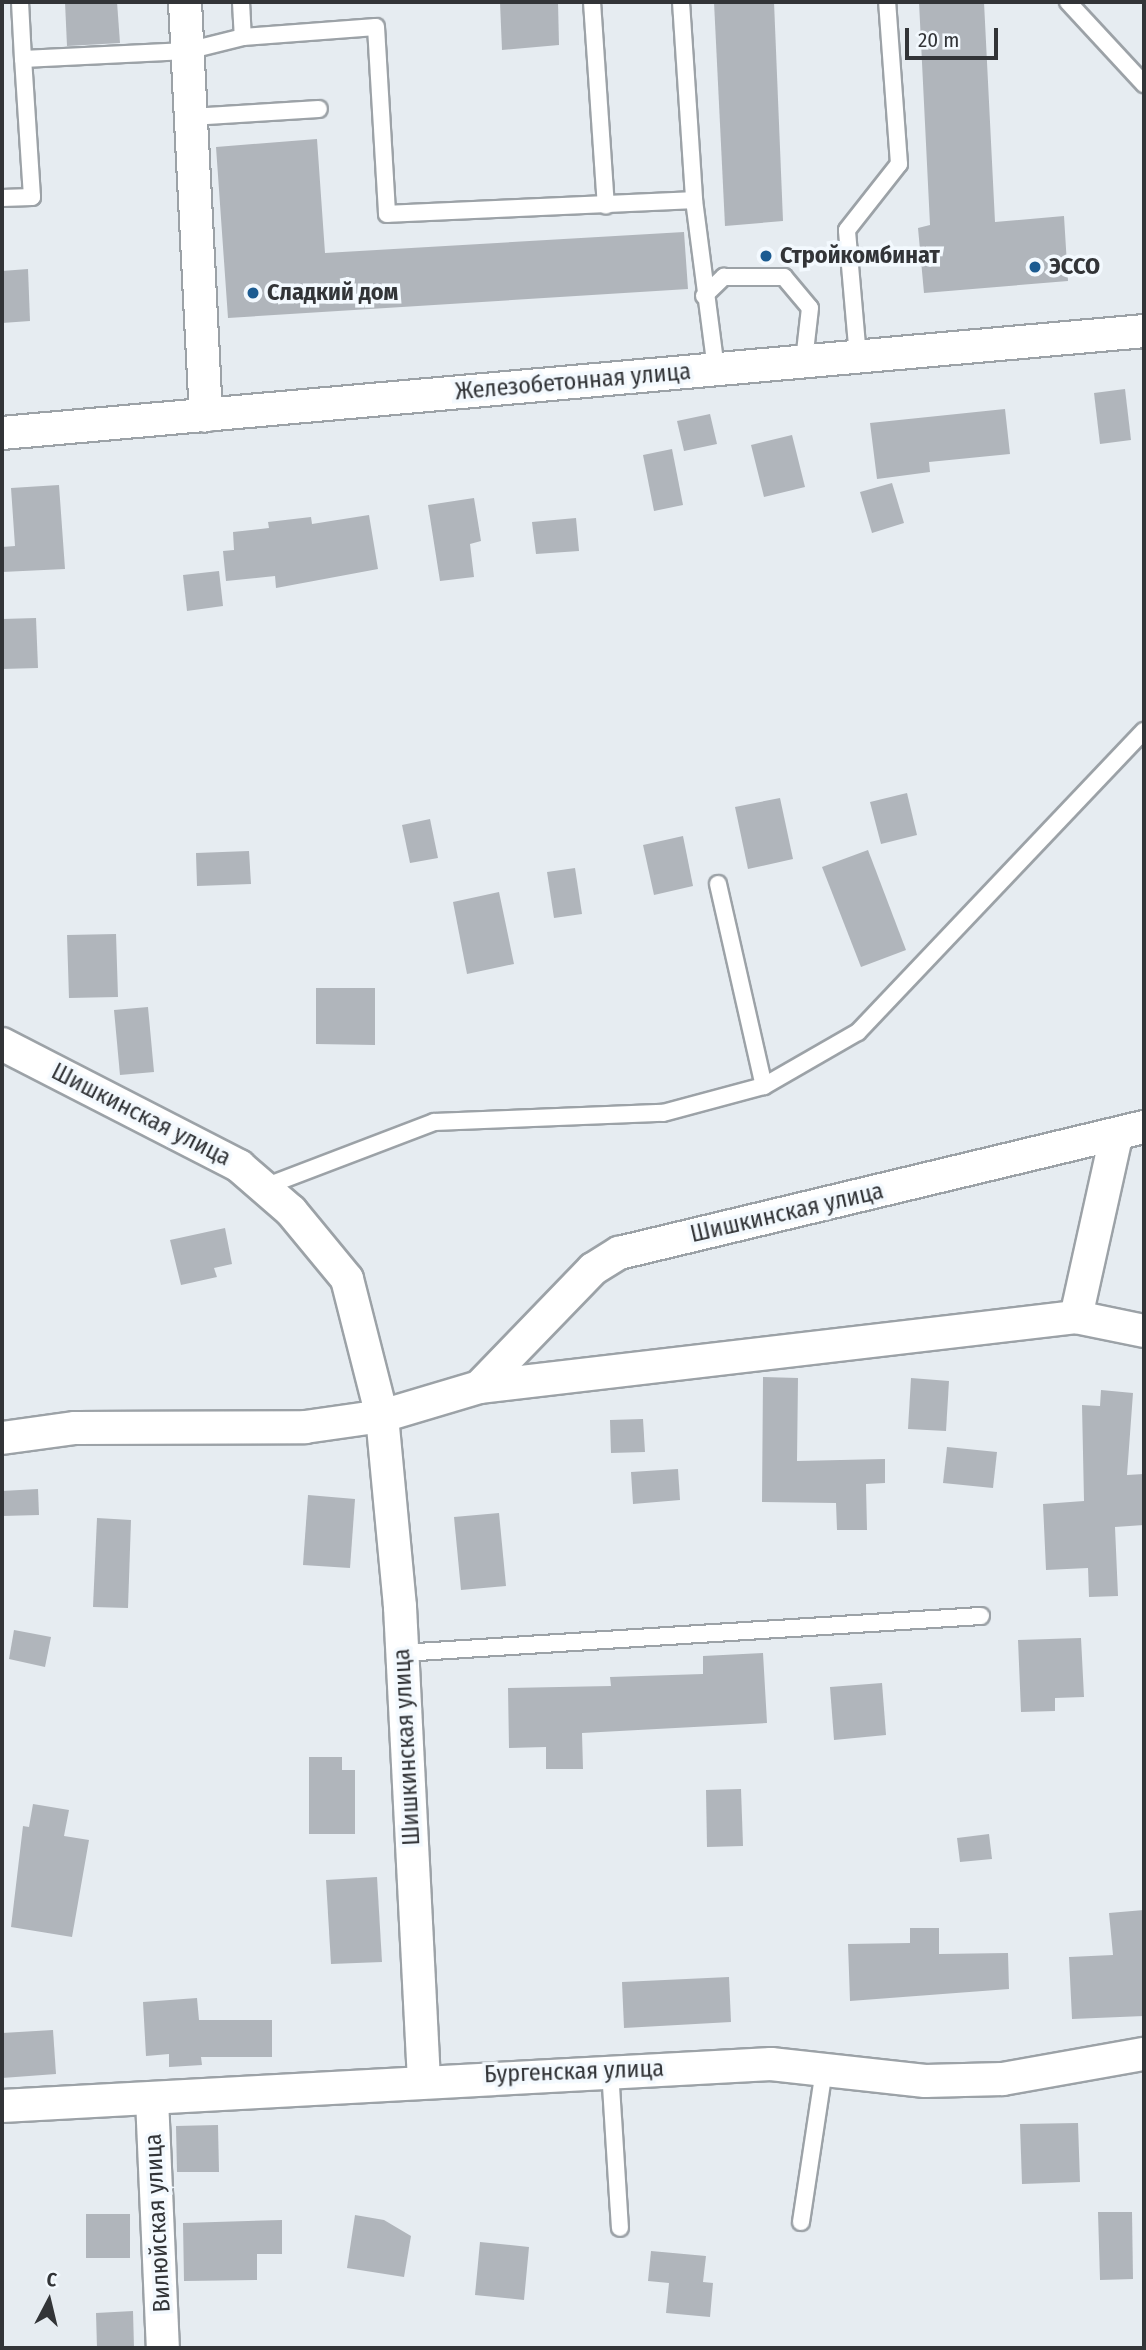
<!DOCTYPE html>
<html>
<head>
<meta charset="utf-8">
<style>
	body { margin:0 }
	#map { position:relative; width:1146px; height:2350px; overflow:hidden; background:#e6ecf1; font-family:"Fira Sans Condensed",sans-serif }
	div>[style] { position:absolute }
	.building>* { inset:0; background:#b0b5bb }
	.roads { filter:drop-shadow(2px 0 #9ca2a7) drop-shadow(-2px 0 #9ca2a7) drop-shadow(0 2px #9ca2a7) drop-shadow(0 -2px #9ca2a7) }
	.service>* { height:16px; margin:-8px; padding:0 8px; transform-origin:8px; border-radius:8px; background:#fff }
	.minor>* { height:32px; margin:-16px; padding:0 16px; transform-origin:16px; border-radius:16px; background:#fff }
	.dots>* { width:19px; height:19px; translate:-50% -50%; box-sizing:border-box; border:4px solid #f3f9fe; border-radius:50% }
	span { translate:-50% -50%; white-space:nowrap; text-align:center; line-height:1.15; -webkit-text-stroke:7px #f3f9fe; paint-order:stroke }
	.poi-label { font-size:24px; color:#323437; font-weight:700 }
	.left { translate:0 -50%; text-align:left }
	.street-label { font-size:24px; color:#323437 }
	.frame { position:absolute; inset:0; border:4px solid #323437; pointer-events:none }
	.north { position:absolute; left:14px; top:2266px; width:70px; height:70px; -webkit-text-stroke:5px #f3f9fe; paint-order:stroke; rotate:7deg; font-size:19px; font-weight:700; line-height:28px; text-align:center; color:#323437 }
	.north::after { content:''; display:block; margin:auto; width:24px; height:32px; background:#323437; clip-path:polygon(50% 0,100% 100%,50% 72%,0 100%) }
	.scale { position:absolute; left:905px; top:28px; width:93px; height:32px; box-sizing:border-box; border:4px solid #323437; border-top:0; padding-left:9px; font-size:21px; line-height:24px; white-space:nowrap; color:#323437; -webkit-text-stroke:5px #f3f9fe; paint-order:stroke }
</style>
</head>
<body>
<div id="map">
	<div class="building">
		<div style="clip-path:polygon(65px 2px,117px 2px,120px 43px,67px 46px)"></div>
		<div style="clip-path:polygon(500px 2px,558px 2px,559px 45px,502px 50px)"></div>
		<div style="clip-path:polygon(714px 2px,774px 2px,783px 221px,725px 226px)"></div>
		<div style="clip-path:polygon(919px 2px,984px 2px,995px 222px,1064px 216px,1068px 281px,924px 293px,918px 228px,930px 225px)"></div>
		<div style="clip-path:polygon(317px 139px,325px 253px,684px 232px,688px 289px,228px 318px,216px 147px)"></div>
		<div style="clip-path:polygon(28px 269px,30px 321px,2px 323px,2px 271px)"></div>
		<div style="clip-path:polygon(1125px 389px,1131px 440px,1100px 444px,1094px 393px)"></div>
		<div style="clip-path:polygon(1005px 409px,1010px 454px,929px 462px,930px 472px,877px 479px,870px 423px)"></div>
		<div style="clip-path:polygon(710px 414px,717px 444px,684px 451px,677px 421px)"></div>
		<div style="clip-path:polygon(792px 435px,805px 487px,764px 497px,751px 445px)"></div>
		<div style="clip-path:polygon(672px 449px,683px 505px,654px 511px,643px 455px)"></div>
		<div style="clip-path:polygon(892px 483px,904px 523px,872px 533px,860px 492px)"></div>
		<div style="clip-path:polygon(59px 485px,65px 569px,2px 572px,2px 547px,15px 546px,11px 488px)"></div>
		<div style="clip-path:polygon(474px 498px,481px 541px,470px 544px,474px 577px,440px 581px,428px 505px)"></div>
		<div style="clip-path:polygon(369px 515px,378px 569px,276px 588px,275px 576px,226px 581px,223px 551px,234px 550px,233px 532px,269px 528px,268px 522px,311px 517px,312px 524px)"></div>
		<div style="clip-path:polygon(576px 518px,579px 551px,536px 554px,532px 522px)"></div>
		<div style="clip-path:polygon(219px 571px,223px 606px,187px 611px,183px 575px)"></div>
		<div style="clip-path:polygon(36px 618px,38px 668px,2px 669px,2px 619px)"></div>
		<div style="clip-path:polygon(907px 793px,917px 835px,881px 844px,870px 802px)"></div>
		<div style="clip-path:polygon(780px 798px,793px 859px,748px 869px,735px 807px)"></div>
		<div style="clip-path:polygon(430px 819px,438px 858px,410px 863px,402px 825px)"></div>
		<div style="clip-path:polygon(683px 836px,693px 886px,654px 895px,643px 845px)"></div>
		<div style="clip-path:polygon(868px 850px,906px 950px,861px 967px,822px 867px)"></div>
		<div style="clip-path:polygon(249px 851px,251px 884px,197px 886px,196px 853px)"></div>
		<div style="clip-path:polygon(575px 868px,582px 914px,554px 918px,547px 872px)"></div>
		<div style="clip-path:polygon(499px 892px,514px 964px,467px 974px,453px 902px)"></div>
		<div style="clip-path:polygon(116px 934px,118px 997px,69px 998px,67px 935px)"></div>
		<div style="clip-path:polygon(316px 988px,375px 988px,375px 1045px,316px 1044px)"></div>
		<div style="clip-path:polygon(148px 1007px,154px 1072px,120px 1075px,114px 1010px)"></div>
		<div style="clip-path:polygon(225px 1228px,232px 1264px,214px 1268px,217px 1277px,181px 1285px,170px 1240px)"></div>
		<div style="clip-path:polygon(763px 1377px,798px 1378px,797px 1461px,885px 1459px,885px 1483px,866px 1484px,867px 1530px,837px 1530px,836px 1503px,762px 1502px)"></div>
		<div style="clip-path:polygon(911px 1378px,949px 1381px,946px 1431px,908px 1429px)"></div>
		<div style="clip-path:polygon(1101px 1390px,1133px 1393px,1127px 1475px,1144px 1474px,1144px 1525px,1115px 1527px,1118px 1596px,1089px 1597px,1088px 1568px,1046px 1570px,1043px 1504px,1084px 1501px,1082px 1405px,1100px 1406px)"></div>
		<div style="clip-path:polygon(643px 1419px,645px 1452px,611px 1453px,610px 1420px)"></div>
		<div style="clip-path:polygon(947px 1447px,997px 1452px,993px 1488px,943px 1483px)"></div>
		<div style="clip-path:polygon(678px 1469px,680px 1500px,633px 1504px,631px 1472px)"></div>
		<div style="clip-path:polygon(38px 1489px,39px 1515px,2px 1516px,2px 1491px)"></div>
		<div style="clip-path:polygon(308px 1495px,355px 1499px,350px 1568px,303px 1565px)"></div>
		<div style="clip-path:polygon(499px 1513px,506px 1586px,461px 1590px,454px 1517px)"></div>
		<div style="clip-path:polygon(97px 1518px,131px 1520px,128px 1608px,93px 1607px)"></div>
		<div style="clip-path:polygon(14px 1630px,51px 1637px,45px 1667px,9px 1659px)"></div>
		<div style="clip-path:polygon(1081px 1638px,1084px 1697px,1055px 1698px,1055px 1711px,1021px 1712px,1018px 1640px)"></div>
		<div style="clip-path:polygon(763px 1653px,767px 1723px,582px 1733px,583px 1769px,546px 1769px,546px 1747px,509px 1748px,508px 1688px,611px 1686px,610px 1677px,703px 1674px,703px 1656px)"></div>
		<div style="clip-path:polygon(882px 1683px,886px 1735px,834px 1740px,830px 1687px)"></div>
		<div style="clip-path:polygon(309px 1757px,342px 1757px,342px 1770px,355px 1770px,355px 1834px,309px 1834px)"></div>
		<div style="clip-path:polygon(741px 1789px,743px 1846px,707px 1847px,706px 1790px)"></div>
		<div style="clip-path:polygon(33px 1804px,69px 1810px,64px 1836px,89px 1840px,72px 1937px,11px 1927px,23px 1826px,29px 1827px)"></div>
		<div style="clip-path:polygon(989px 1834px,992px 1859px,960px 1862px,957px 1838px)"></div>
		<div style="clip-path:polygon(377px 1877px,382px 1962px,331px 1964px,326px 1880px)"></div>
		<div style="clip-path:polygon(1144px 1910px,1144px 2016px,1072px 2019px,1069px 1957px,1113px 1955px,1109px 1913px)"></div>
		<div style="clip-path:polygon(910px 1928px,939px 1928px,939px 1954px,1008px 1953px,1009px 1989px,850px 2001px,848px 1944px,910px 1943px)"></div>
		<div style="clip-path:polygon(729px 1977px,731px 2022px,624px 2028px,622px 1982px)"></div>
		<div style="clip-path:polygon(197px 1998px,199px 2020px,272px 2020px,272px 2057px,201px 2057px,202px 2065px,169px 2067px,169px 2054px,146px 2056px,143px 2002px)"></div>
		<div style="clip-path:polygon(53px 2030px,56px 2074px,2px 2078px,2px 2033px)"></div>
		<div style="clip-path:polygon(1078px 2123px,1080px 2182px,1022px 2184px,1020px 2124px)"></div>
		<div style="clip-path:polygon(218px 2125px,219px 2172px,177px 2172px,176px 2126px)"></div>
		<div style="clip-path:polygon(1098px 2212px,1132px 2212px,1133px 2279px,1100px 2280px)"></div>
		<div style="clip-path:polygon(86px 2214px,130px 2214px,130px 2258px,86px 2258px)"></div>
		<div style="clip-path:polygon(355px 2215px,384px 2220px,411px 2236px,404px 2277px,347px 2268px)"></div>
		<div style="clip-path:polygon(282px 2220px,282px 2254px,257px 2254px,257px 2280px,184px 2281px,183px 2223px)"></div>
		<div style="clip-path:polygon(480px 2242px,529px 2247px,524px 2300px,475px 2295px)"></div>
		<div style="clip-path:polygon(651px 2251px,706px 2256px,703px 2282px,713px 2283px,710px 2317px,666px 2313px,669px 2283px,648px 2281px)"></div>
		<div style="clip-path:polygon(133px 2311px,134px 2348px,97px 2348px,96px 2313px)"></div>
	</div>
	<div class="roads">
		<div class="service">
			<div style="left:20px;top:2px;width:57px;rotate:87deg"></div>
			<div style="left:241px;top:2px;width:35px;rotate:87deg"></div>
			<div style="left:592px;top:2px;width:204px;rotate:86.1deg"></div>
			<div style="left:681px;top:2px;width:198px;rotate:86.2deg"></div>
			<div style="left:1068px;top:2px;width:112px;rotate:47.2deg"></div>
			<div style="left:191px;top:117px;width:128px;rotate:-3.6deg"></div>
			<div style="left:2px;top:198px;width:30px;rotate:-2deg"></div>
			<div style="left:32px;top:197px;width:138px;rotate:-93.7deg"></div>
			<div style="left:23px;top:59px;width:164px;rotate:-2.8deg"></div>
			<div style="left:187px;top:51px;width:58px;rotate:-14deg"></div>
			<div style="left:243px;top:37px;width:133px;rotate:-4.3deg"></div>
			<div style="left:376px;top:27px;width:187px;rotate:86.6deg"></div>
			<div style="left:387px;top:214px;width:307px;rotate:-2.6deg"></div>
			<div style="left:694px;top:200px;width:170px;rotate:82.6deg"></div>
			<div style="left:704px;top:296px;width:28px;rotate:-44deg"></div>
			<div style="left:724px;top:277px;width:60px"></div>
			<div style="left:784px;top:277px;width:40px;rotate:50deg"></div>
			<div style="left:810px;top:308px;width:53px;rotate:96.5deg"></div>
			<div style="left:858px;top:357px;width:127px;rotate:-95deg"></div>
			<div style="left:847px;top:230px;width:84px;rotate:-51.8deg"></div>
			<div style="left:899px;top:164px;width:162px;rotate:-94.2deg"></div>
			<div style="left:718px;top:884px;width:207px;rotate:77.2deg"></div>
			<div style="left:264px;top:1187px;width:182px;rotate:-20.9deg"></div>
			<div style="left:434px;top:1122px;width:229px;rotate:-2.3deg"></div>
			<div style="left:663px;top:1113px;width:105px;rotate:-15deg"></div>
			<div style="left:764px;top:1086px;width:108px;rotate:-29.9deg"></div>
			<div style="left:858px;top:1032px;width:415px;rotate:-46.5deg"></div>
			<div style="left:402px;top:1653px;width:580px;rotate:-3.66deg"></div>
			<div style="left:610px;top:2070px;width:158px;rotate:86.4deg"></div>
			<div style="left:801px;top:2222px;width:154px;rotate:-81.4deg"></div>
		</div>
		<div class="minor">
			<div style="left:185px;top:2px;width:414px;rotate:87.1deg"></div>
			<div style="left:2px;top:433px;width:1147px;rotate:-5.1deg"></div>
			<div style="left:2px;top:1044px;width:267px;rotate:27.2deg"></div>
			<div style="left:239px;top:1166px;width:69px;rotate:40.9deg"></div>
			<div style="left:291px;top:1211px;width:88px;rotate:50.5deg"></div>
			<div style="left:347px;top:1279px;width:141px;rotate:75.7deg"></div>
			<div style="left:382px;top:1416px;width:192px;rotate:84.6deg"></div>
			<div style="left:400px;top:1607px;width:472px;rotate:87.1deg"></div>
			<div style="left:1076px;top:1317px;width:185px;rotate:-77.5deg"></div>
			<div style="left:479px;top:1387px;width:164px;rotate:-46deg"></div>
			<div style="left:593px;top:1269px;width:31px;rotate:-32deg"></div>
			<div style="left:619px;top:1253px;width:540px;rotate:-13.5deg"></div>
			<div style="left:2px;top:1438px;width:74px;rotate:-7.8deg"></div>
			<div style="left:75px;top:1428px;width:230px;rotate:-0.2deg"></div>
			<div style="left:305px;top:1427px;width:78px;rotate:-8.1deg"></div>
			<div style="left:382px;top:1416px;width:101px;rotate:-16.6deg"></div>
			<div style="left:479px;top:1387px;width:601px;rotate:-6.69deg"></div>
			<div style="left:1076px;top:1317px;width:69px;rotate:11.6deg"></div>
			<div style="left:152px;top:2099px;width:249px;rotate:87.5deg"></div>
			<div style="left:2px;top:2106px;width:770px;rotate:-3.13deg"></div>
			<div style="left:771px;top:2064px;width:155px;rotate:6.3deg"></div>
			<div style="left:925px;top:2081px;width:78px;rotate:-1.5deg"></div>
			<div style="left:1003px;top:2079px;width:143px;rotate:-10.1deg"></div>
		</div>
	</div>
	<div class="dots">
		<div style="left:766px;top:256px;background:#1b5b91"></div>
		<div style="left:1035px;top:267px;background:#1b5b91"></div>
		<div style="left:253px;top:293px;background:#1b5b91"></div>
	</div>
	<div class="poi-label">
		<span class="left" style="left:780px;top:256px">Стройкомбинат</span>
		<span class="left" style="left:1049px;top:267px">ЭССО</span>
		<span class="left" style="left:267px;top:293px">Сладкий дом</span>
	</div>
	<div class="street-label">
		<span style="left:573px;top:382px;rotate:-5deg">Железобетонная улица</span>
		<span style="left:141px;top:1115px;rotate:27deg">Шишкинская улица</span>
		<span style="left:787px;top:1213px;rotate:-13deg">Шишкинская улица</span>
		<span style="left:407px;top:1747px;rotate:-93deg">Шишкинская улица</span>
		<span style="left:574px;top:2072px;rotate:-2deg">Бургенская улица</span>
		<span style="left:158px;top:2223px;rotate:-93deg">Вилюйская улица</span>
	</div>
	<div class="frame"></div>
	<div class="north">С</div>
	<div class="scale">20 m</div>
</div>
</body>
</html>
